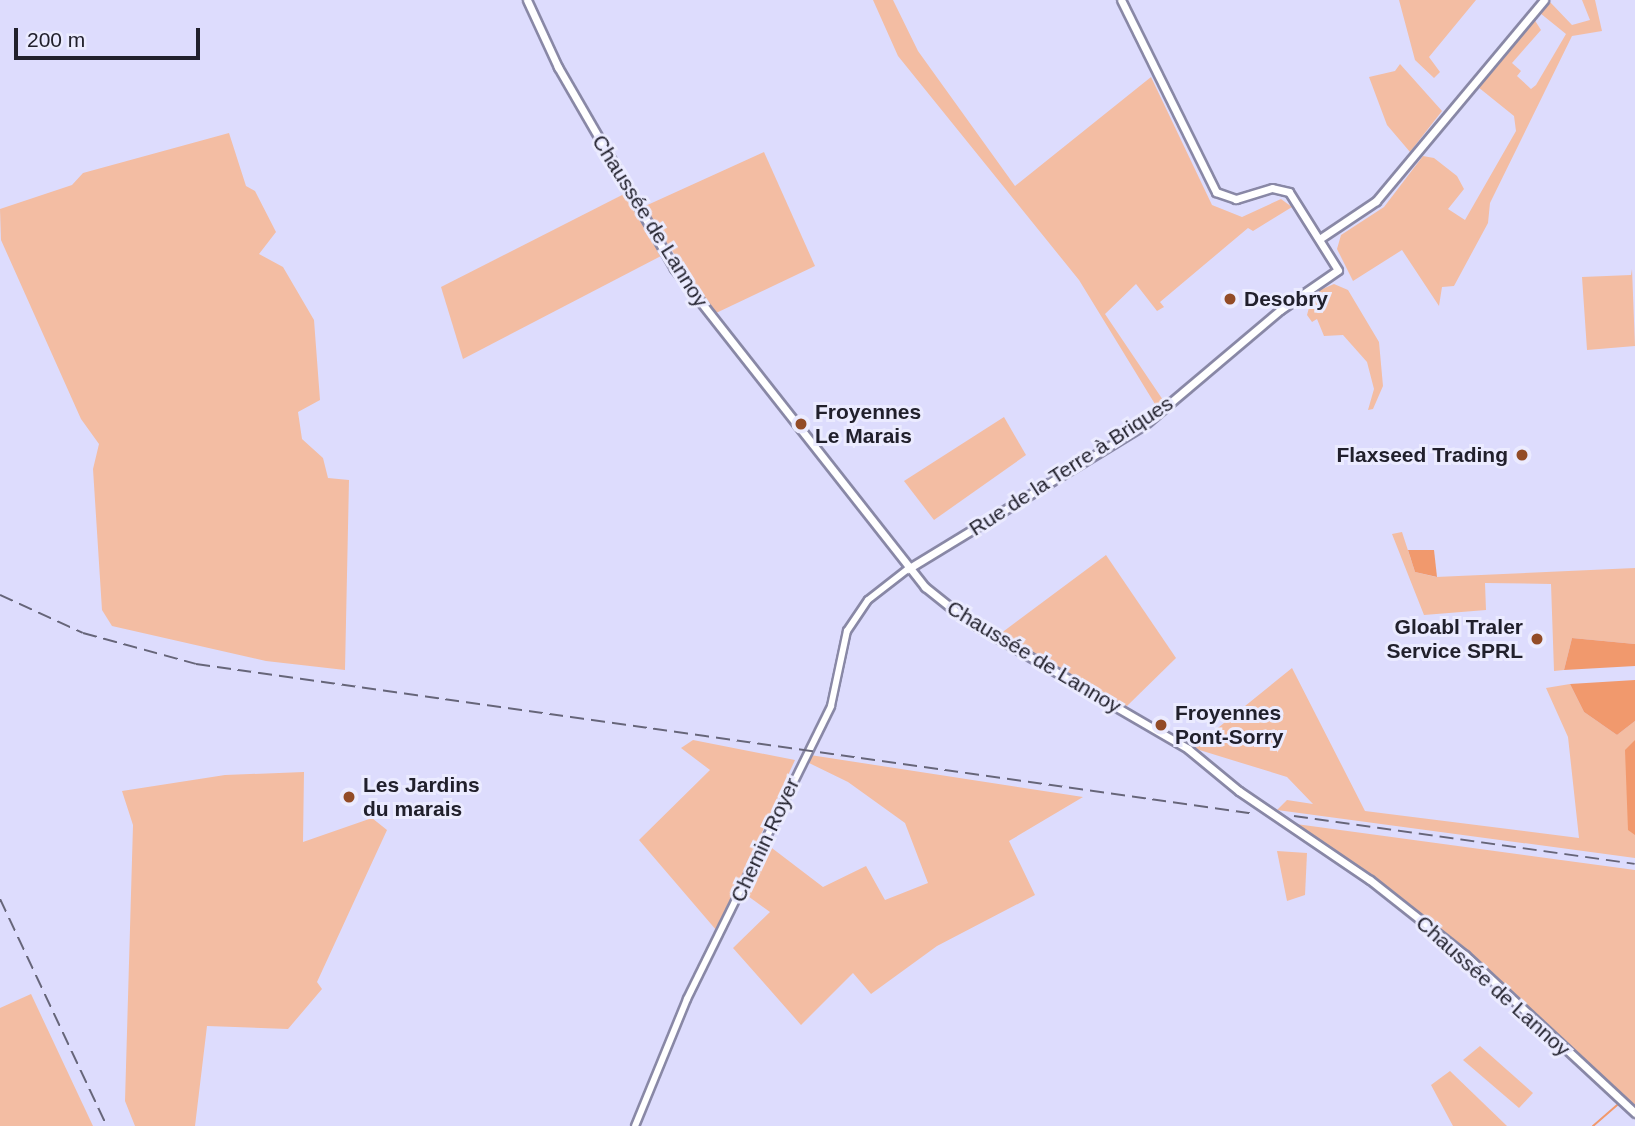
<!DOCTYPE html>
<html>
<head>
<meta charset="utf-8">
<style>
	body { margin:0 }
	#map { position:relative; width:1635px; height:1126px; overflow:hidden; background:#dddcfd; font-family:Arial,sans-serif }
	div>[style] { position:absolute }
	.green>* { inset:0; background:#f3bda3 }
	.water>* { inset:0; background:#f1996d }
	.stream>* { height:2px; margin:-1px; padding:0 1px; transform-origin:1px; border-radius:1px; background:#f1996d }
	.roads { filter:drop-shadow(2px 0 #8988a6) drop-shadow(-2px 0 #8988a6) drop-shadow(0 2px #8988a6) drop-shadow(0 -2px #8988a6) }
	.tertiary>* { height:6px; margin:-3px; padding:0 3px; transform-origin:3px; border-radius:3px; background:#fff }
	.secondary>* { height:7px; margin:-3.5px; padding:0 3.5px; transform-origin:3.5px; border-radius:3.5px; background:#fff }
	.rail>* { height:2px; margin-top:-1px; transform-origin:0; background:repeating-linear-gradient(90deg,#666579 0 14px,transparent 0 21px) }
	.dots>* { width:19px; height:19px; translate:-50% -50%; box-sizing:border-box; border:4px solid #ebebff; border-radius:50% }
	span { translate:-50% -50%; white-space:nowrap; text-align:center; line-height:1.15; -webkit-text-stroke:6px #ebebff; paint-order:stroke }
	.street-label { font-size:21px; color:#21202c }
	.poi-label { font-size:21px; color:#21202c; font-weight:700 }
	.left { translate:0 -50%; text-align:left }
	.right { translate:-100% -50%; text-align:right }
	.scale { position:absolute; left:14px; top:28px; width:186px; height:32px; box-sizing:border-box; border:4px solid #21202c; border-top:0; padding-left:9px; font-size:21px; line-height:24px; white-space:nowrap; color:#21202c; -webkit-text-stroke:5px #ebebff; paint-order:stroke }
</style>
</head>
<body>
<div id="map">
	<div class="green">
		<div style="clip-path:polygon(873px 0,893px 0,918px 51px,1015px 186px,1151px 77px,1212px 205px,1242px 217px,1281px 199px,1292px 207px,1253px 231px,1248px 228px,1160px 302px,1164px 307px,1157px 311px,1136px 284px,1105px 314px,1165px 403px,1158px 409px,1079px 280px,898px 56px)"></div>
		<div style="clip-path:polygon(1399px 0,1476px 0,1429px 57px,1440px 72px,1434px 78px,1415px 60px)"></div>
		<div style="clip-path:polygon(1582px 0,1595px 0,1602px 31px,1572px 36px,1490px 203px,1488px 223px,1454px 286px,1442px 287px,1439px 306px,1402px 250px,1353px 281px,1337px 249px,1341px 235px,1384px 207px,1423px 156px,1434px 158px,1457px 176px,1464px 189px,1448px 209px,1465px 220px,1516px 131px,1514px 116px,1478px 87px,1534px 19px,1541px 30px,1512px 63px,1521px 71px,1517px 76px,1531px 89px,1536px 85px,1566px 34px,1540px 13px,1550px 2px,1572px 25px,1590px 20px)"></div>
		<div style="clip-path:polygon(1400px 64px,1442px 111px,1410px 152px,1387px 125px,1369px 77px,1395px 71px)"></div>
		<div style="clip-path:polygon(229px 133px,246px 186px,255px 191px,276px 232px,259px 254px,283px 267px,314px 320px,320px 400px,298px 412px,302px 439px,323px 458px,328px 478px,349px 480px,345px 670px,266px 661px,112px 626px,102px 610px,93px 469px,99px 444px,81px 419px,1px 240px,0 209px,72px 185px,83px 173px)"></div>
		<div style="clip-path:polygon(764px 152px,815px 266px,714px 314px,643px 207px)"></div>
		<div style="clip-path:polygon(624px 194px,661px 256px,463px 359px,441px 287px)"></div>
		<div style="clip-path:polygon(1632px 269px,1635px 346px,1587px 350px,1582px 277px,1631px 275px)"></div>
		<div style="clip-path:polygon(1334px 284px,1348px 290px,1379px 342px,1383px 386px,1373px 409px,1368px 410px,1374px 389px,1367px 362px,1343px 335px,1324px 336px,1317px 319px,1312px 322px,1307px 315px,1313px 293px)"></div>
		<div style="clip-path:polygon(1004px 417px,1026px 455px,934px 520px,904px 481px)"></div>
		<div style="clip-path:polygon(1402px 532px,1415px 572px,1436px 577px,1635px 568px,1635px 644px,1572px 638px,1564px 670px,1554px 671px,1551px 584px,1485px 583px,1486px 610px,1424px 615px,1392px 534px)"></div>
		<div style="clip-path:polygon(1106px 555px,1176px 658px,1127px 706px,1000px 634px)"></div>
		<div style="clip-path:polygon(1292px 668px,1365px 811px,1579px 838px,1568px 737px,1546px 688px,1570px 684px,1584px 712px,1617px 735px,1635px 721px,1635px 858px,1277px 810px,1287px 800px,1313px 804px,1287px 777px,1193px 748px)"></div>
		<div style="clip-path:polygon(693px 740px,795px 760px,717px 931px,639px 840px,710px 770px,681px 748px)"></div>
		<div style="clip-path:polygon(810px 755px,1083px 797px,1009px 841px,1035px 895px,937px 946px,871px 994px,853px 973px,801px 1025px,733px 948px,770px 912px,741px 891px,764px 842px,823px 887px,866px 866px,885px 900px,928px 883px,905px 823px,848px 782px,807px 762px)"></div>
		<div style="clip-path:polygon(304px 772px,303px 842px,372px 818px,387px 830px,317px 982px,322px 989px,288px 1029px,207px 1026px,195px 1126px,135px 1126px,125px 1101px,133px 825px,122px 791px,225px 775px)"></div>
		<div style="clip-path:polygon(1296px 824px,1635px 870px,1635px 1108px,1436px 927px)"></div>
		<div style="clip-path:polygon(1277px 851px,1307px 853px,1305px 895px,1287px 901px)"></div>
		<div style="clip-path:polygon(31px 994px,93px 1126px,0 1126px,0 1008px)"></div>
		<div style="clip-path:polygon(1480px 1046px,1533px 1093px,1519px 1108px,1463px 1060px)"></div>
		<div style="clip-path:polygon(1450px 1071px,1507px 1126px,1453px 1126px,1431px 1085px)"></div>
	</div>
	<div class="water">
		<div style="clip-path:polygon(1408px 550px,1434px 550px,1437px 577px,1415px 572px)"></div>
		<div style="clip-path:polygon(1572px 638px,1635px 644px,1635px 666px,1564px 670px)"></div>
		<div style="clip-path:polygon(1635px 680px,1635px 721px,1617px 735px,1584px 712px,1570px 684px)"></div>
		<div style="clip-path:polygon(1635px 740px,1635px 835px,1628px 830px,1625px 750px)"></div>
	</div>
	<div class="stream">
		<div style="left:1593px;top:1126px;width:32px;rotate:-41deg"></div>
	</div>
	<div class="roads">
		<div class="tertiary">
			<div style="left:635px;top:1126px;width:137px;rotate:-67.7deg"></div>
			<div style="left:687px;top:999px;width:326px;rotate:-63.8deg"></div>
			<div style="left:831px;top:706px;width:77px;rotate:-78deg"></div>
			<div style="left:847px;top:631px;width:37px;rotate:-56deg"></div>
			<div style="left:868px;top:600px;width:51px;rotate:-37.8deg"></div>
		</div>
		<div class="secondary">
			<div style="left:527px;top:0;width:74px;rotate:65.2deg"></div>
			<div style="left:558px;top:67px;width:232px;rotate:60deg"></div>
			<div style="left:674px;top:268px;width:406px;rotate:51.8deg"></div>
			<div style="left:925px;top:587px;width:51px;rotate:38.7deg"></div>
			<div style="left:965px;top:619px;width:258px;rotate:30.2deg"></div>
			<div style="left:1188px;top:749px;width:66px;rotate:39.5deg"></div>
			<div style="left:1239px;top:791px;width:158px;rotate:34.2deg"></div>
			<div style="left:1370px;top:880px;width:121px;rotate:38.3deg"></div>
			<div style="left:1465px;top:955px;width:232px;rotate:42.9deg"></div>
			<div style="left:1321px;top:238px;width:66px;rotate:-33.9deg"></div>
			<div style="left:1376px;top:201px;width:262px;rotate:-50.1deg"></div>
			<div style="left:908px;top:569px;width:276px;rotate:-31.4deg"></div>
			<div style="left:1144px;top:425px;width:178px;rotate:-40.2deg"></div>
			<div style="left:1280px;top:310px;width:70px;rotate:-34.6deg"></div>
			<div style="left:1338px;top:270px;width:92px;rotate:-122.1deg"></div>
			<div style="left:1289px;top:192px;width:17px;rotate:-167deg"></div>
			<div style="left:1272px;top:188px;width:38px;rotate:163deg"></div>
			<div style="left:1236px;top:199px;width:21px;rotate:-161deg"></div>
			<div style="left:1216px;top:192px;width:214px;rotate:-116.3deg"></div>
		</div>
	</div>
	<div class="rail">
		<div style="left:0;top:595px;width:91px;rotate:24.6deg"></div>
		<div style="left:83px;top:633px;width:117px;rotate:15.3deg"></div>
		<div style="left:196px;top:664px;width:1070px;rotate:8.06deg"></div>
		<div style="left:1294px;top:816px;width:344px;rotate:8deg"></div>
		<div style="left:0;top:899px;width:251px;rotate:64.8deg"></div>
	</div>
	<div class="dots">
		<div style="left:1230px;top:299px;background:#934c26"></div>
		<div style="left:801px;top:424px;background:#934c26"></div>
		<div style="left:1522px;top:455px;background:#934c26"></div>
		<div style="left:1537px;top:639px;background:#934c26"></div>
		<div style="left:1161px;top:725px;background:#934c26"></div>
		<div style="left:349px;top:797px;background:#934c26"></div>
	</div>
	<div class="street-label">
		<span style="left:650px;top:221px;rotate:58deg">Chaussée de Lannoy</span>
		<span style="left:1071px;top:466px;rotate:-33deg">Rue de la Terre à Briques</span>
		<span style="left:1034px;top:657px;rotate:31deg">Chaussée de Lannoy</span>
		<span style="left:765px;top:840px;rotate:-65deg">Chemin Royer</span>
		<span style="left:1493px;top:986px;rotate:42deg">Chaussée de Lannoy</span>
	</div>
	<div class="poi-label">
		<span class="left" style="left:1244px;top:299px">Desobry</span>
		<span class="left" style="left:815px;top:424px">Froyennes<br>Le Marais</span>
		<span class="right" style="left:1508px;top:455px">Flaxseed Trading</span>
		<span class="right" style="left:1523px;top:639px">Gloabl Traler<br>Service SPRL</span>
		<span class="left" style="left:1175px;top:725px">Froyennes<br>Pont-Sorry</span>
		<span class="left" style="left:363px;top:797px">Les Jardins<br>du marais</span>
	</div>
	<div class="scale">200 m</div>
</div>
</body>
</html>
